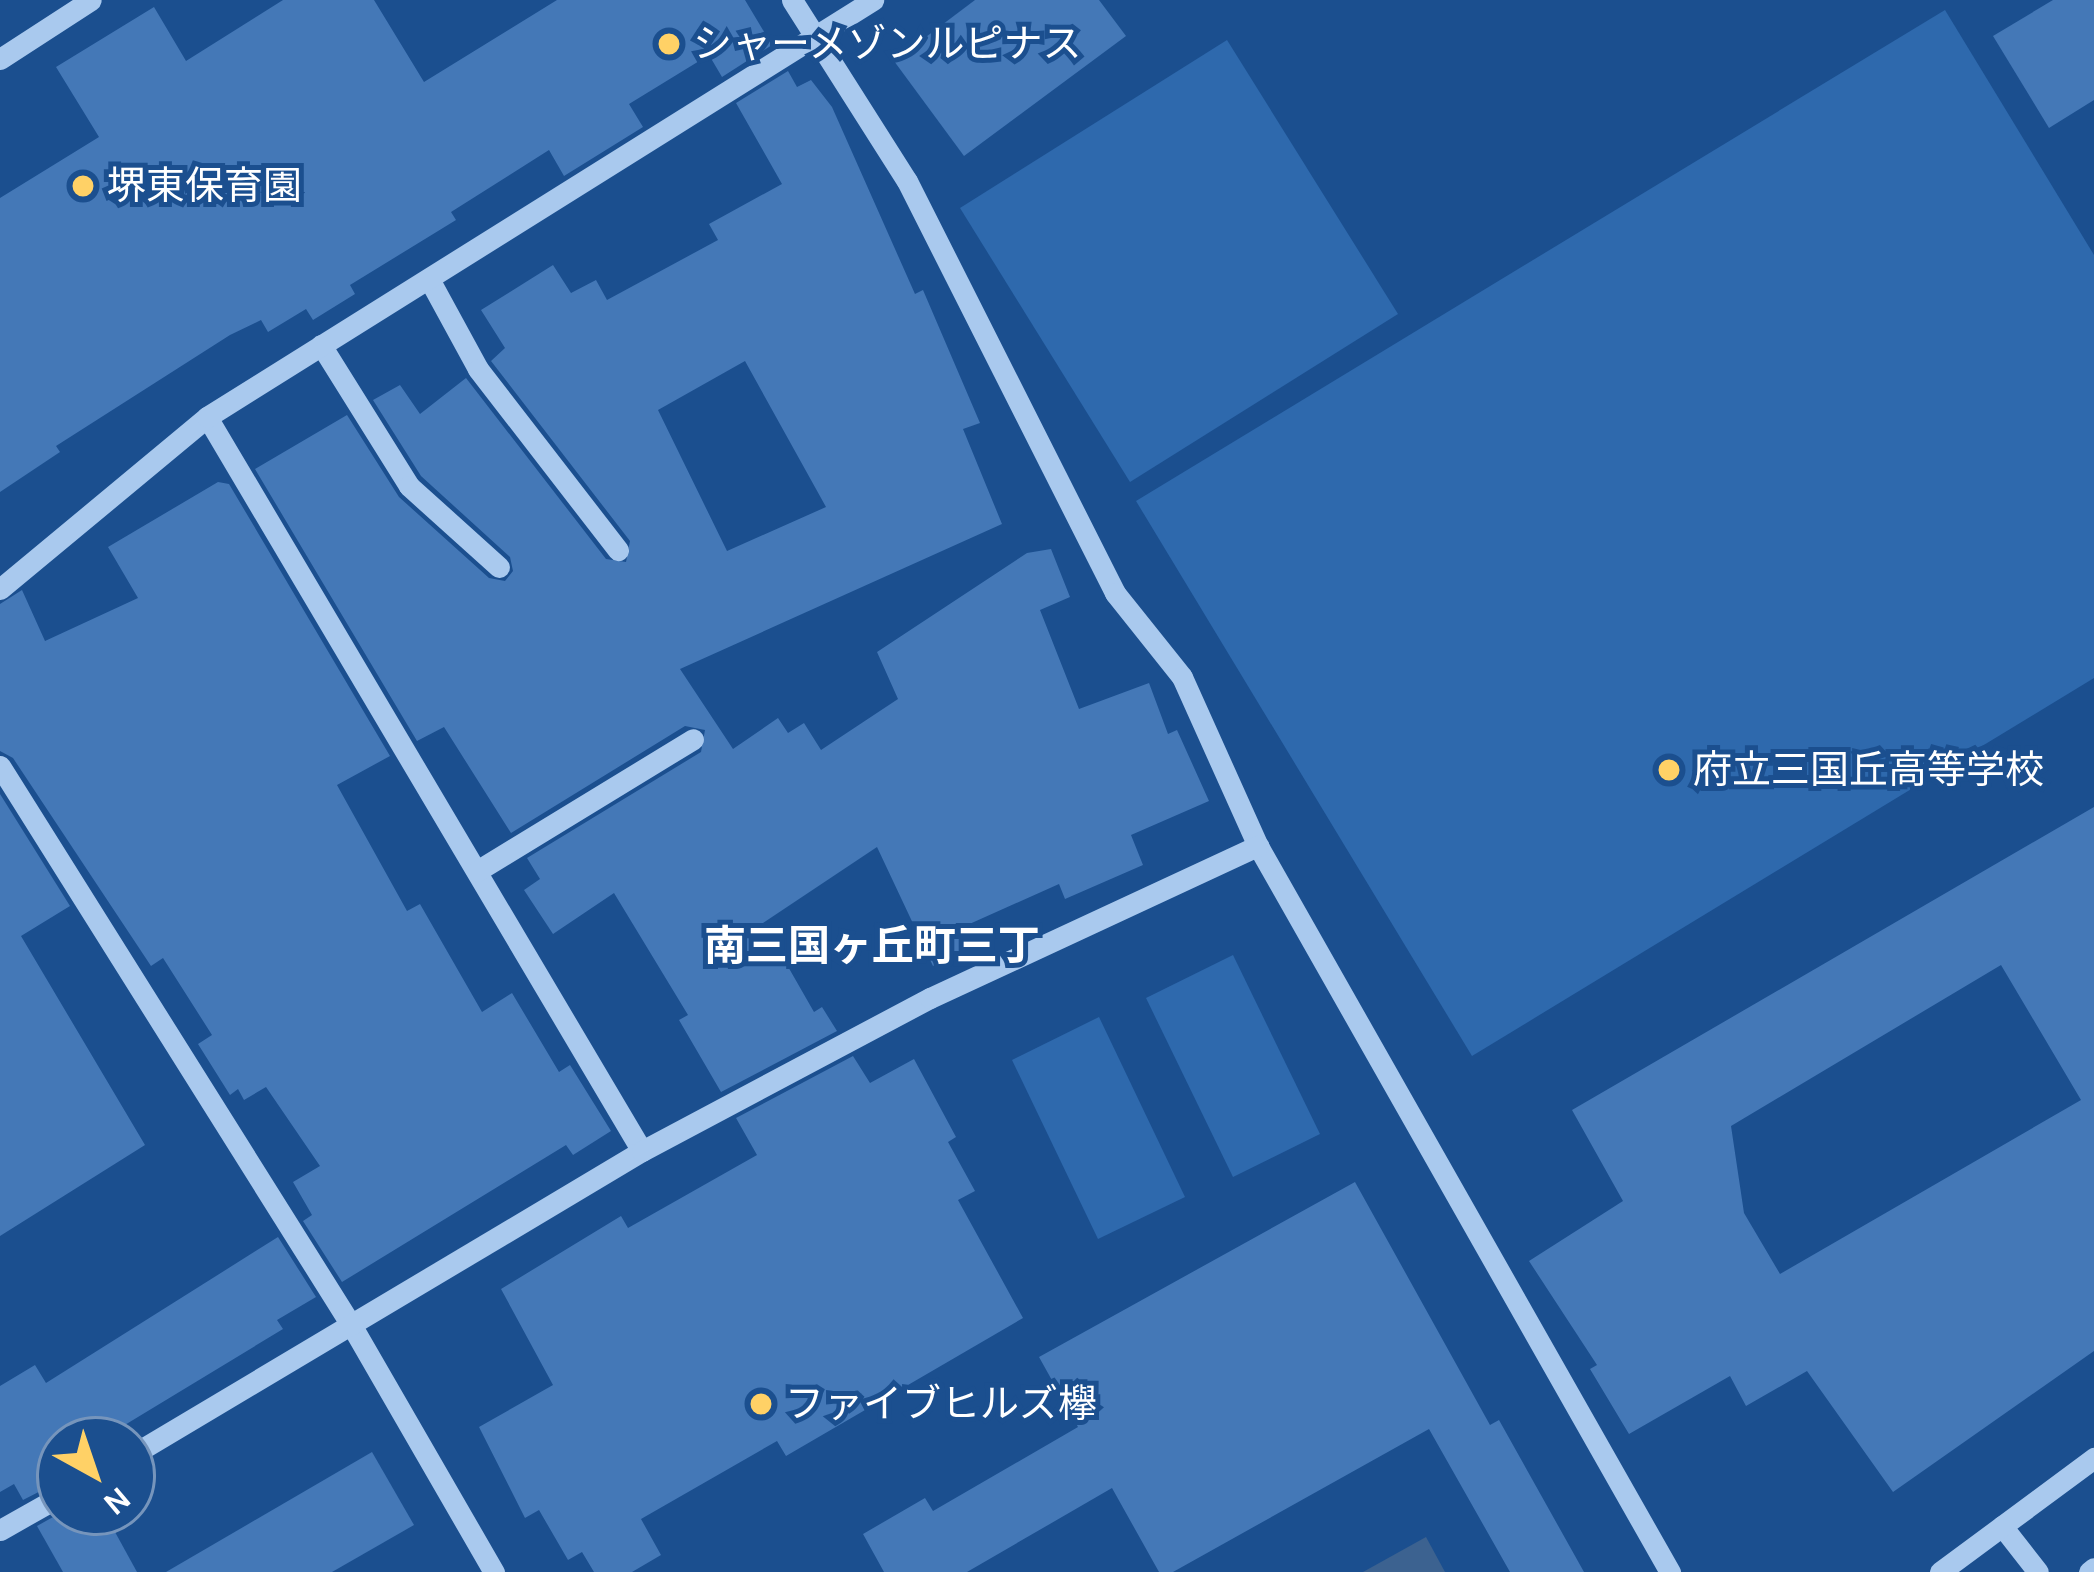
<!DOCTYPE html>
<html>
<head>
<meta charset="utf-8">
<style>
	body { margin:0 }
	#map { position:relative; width:2094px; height:1572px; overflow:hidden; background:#1b4f8f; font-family:Karla,"Noto Sans JP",sans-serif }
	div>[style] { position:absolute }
	.green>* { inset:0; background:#2e69ad }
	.water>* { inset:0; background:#3c6290 }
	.building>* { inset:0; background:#4478b7 }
	.minor>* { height:21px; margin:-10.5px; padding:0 10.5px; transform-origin:10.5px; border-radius:10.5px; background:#a9c9ee }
	.dots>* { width:33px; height:33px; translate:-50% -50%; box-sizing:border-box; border:6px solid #1b4f8f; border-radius:50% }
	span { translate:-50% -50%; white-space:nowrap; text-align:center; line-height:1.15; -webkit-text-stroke:10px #1b4f8f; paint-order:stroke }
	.poi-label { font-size:39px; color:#fff }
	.left { translate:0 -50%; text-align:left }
	.neighbourhood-label { font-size:42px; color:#fff; font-weight:700 }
	.north { position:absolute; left:36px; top:1416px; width:120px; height:120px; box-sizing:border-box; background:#1b4f8f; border:3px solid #7695bc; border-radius:50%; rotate:140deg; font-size:33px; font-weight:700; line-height:48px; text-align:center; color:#fff }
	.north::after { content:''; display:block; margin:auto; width:42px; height:54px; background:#ffd166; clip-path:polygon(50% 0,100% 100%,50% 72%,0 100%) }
</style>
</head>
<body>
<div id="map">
	<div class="green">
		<div style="clip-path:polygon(1945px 10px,2094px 255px,2094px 678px,1472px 1056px,1136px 501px)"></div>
		<div style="clip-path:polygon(1227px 40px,1398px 314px,1130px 482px,960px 208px)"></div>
		<div style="clip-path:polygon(1233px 955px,1320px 1134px,1233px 1177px,1146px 998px)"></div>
		<div style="clip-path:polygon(1099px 1017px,1185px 1197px,1098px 1239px,1012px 1060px)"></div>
	</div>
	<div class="water">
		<div style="clip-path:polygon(1426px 1537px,1445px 1572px,1363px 1572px)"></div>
	</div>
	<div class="building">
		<div style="clip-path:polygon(283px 0,374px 0,424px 82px,557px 0,745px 0,772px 45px,722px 77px,709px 55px,629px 104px,643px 127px,564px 176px,549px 150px,451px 212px,456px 220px,350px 285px,355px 294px,313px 320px,306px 309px,268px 332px,261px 320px,230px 335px,56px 446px,60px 452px,0 492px,0 198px,99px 137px,56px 67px,154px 7px,186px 61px)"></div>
		<div style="clip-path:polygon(975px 0,1099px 0,1126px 36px,964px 156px,894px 61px)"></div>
		<div style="clip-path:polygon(2053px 0,2094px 0,2094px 100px,2049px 128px,1993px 36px)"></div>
		<div style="clip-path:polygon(evenodd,788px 71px,797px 87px,811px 80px,832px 107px,915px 294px,923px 290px,980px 423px,963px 429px,1002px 524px,680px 669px,733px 749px,778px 718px,788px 733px,804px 723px,821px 750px,898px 699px,877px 652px,1027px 553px,1051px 549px,1070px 597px,1040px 610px,1079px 709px,1149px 683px,1168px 734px,1177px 730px,1209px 801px,1131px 835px,1143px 865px,1065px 899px,1059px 884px,965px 926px,975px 946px,933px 966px,877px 847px,763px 923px,814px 1012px,822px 1007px,837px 1031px,721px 1092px,679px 1020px,688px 1015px,614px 893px,553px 934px,524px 890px,540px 879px,527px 858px,701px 752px,705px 730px,685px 726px,511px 833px,444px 727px,417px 741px,255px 469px,347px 415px,399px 497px,489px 578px,505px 581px,513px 571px,510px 557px,421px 476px,373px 400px,400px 385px,420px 414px,466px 378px,606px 559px,626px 562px,630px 541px,491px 361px,505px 348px,481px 310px,553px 265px,571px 293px,596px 280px,607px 300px,718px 240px,709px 224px,782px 184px,736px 103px,788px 71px,745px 361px,826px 507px,727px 551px,658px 410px,745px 361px)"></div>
		<div style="clip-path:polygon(218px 482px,229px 484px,390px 756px,337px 785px,407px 911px,420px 904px,482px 1012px,512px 993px,559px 1072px,570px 1065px,611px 1131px,573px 1155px,566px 1145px,342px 1282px,303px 1221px,312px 1215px,293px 1182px,320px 1166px,266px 1087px,244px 1100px,238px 1089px,230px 1095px,198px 1044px,212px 1035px,163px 958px,151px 966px,13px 758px,0 751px,0 604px,22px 590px,45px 641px,138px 598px,108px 547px)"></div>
		<div style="clip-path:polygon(0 794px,70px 906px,21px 936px,145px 1145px,0 1236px)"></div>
		<div style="clip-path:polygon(evenodd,2094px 807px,2094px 1351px,1893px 1492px,1807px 1371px,1746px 1406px,1730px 1376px,1629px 1434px,1590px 1369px,1597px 1365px,1529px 1261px,1623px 1201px,1572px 1110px,2094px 807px,2001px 965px,2081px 1100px,1780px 1274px,1744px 1213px,1731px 1126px,2001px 965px)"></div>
		<div style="clip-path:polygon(853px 1056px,870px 1083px,914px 1059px,956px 1137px,948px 1142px,975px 1191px,958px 1200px,1023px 1318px,786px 1456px,777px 1441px,641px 1519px,661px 1555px,632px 1572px,594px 1572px,582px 1552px,568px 1560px,539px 1510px,525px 1518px,479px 1427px,553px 1385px,501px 1289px,621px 1216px,628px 1228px,757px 1155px,736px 1118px)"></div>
		<div style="clip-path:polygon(1355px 1182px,1490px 1425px,1499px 1420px,1584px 1572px,1510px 1572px,1429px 1429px,1173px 1572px,1159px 1572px,1112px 1488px,967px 1572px,884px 1572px,863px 1534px,925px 1498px,933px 1511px,1078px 1427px,1039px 1357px)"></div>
		<div style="clip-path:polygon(278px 1237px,316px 1297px,277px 1320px,283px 1329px,100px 1440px,60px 1440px,60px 1481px,23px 1500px,14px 1484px,0 1492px,0 1386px,35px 1365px,46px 1383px)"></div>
		<div style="clip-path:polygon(372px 1452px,414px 1525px,332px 1572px,166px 1572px)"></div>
		<div style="clip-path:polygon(62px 1512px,104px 1512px,137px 1572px,63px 1572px,37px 1526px)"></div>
	</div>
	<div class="minor">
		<div style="left:792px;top:0;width:214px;rotate:57.6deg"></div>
		<div style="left:907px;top:181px;width:462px;rotate:63.2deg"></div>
		<div style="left:1115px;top:593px;width:107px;rotate:51.4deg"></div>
		<div style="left:1182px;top:677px;width:185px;rotate:65.8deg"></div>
		<div style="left:1258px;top:846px;width:835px;rotate:60.43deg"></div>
		<div style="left:0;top:59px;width:108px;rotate:-33deg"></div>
		<div style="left:429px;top:279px;width:102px;rotate:61.4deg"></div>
		<div style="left:478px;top:369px;width:229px;rotate:52.3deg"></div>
		<div style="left:321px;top:345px;width:166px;rotate:58deg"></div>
		<div style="left:409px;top:486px;width:121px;rotate:42deg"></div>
		<div style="left:207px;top:417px;width:853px;rotate:59.35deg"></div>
		<div style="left:0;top:589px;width:269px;rotate:-39.7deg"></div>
		<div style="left:207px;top:417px;width:786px;rotate:-32.05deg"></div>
		<div style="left:0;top:766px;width:664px;rotate:57.87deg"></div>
		<div style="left:353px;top:1328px;width:282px;rotate:60deg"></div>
		<div style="left:477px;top:871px;width:253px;rotate:-31.4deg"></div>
		<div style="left:132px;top:1455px;width:594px;rotate:-30.8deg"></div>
		<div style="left:642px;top:1151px;width:326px;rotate:-28deg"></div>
		<div style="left:930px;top:998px;width:362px;rotate:-24.9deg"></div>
		<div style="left:2002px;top:1526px;width:58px;rotate:52deg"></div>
		<div style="left:0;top:1530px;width:69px;rotate:-29.5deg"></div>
		<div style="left:1940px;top:1572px;width:192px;rotate:-36.5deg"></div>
		<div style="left:2089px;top:1572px;width:6px;rotate:-39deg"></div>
	</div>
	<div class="dots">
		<div style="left:669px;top:44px;background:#ffd166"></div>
		<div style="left:83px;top:186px;background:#ffd166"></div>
		<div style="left:1669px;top:770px;background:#ffd166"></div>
		<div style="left:761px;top:1404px;background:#ffd166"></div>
	</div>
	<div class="poi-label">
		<span class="left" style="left:693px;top:44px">シャーメゾンルピナス</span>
		<span class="left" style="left:107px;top:186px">堺東保育園</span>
		<span class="left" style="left:1693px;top:770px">府立三国丘高等学校</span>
		<span class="left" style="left:785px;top:1404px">ファイブヒルズ欅</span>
	</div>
	<div class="neighbourhood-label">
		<span style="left:872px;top:946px">南三国ヶ丘町三丁</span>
	</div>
	<div class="north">N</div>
</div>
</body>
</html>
